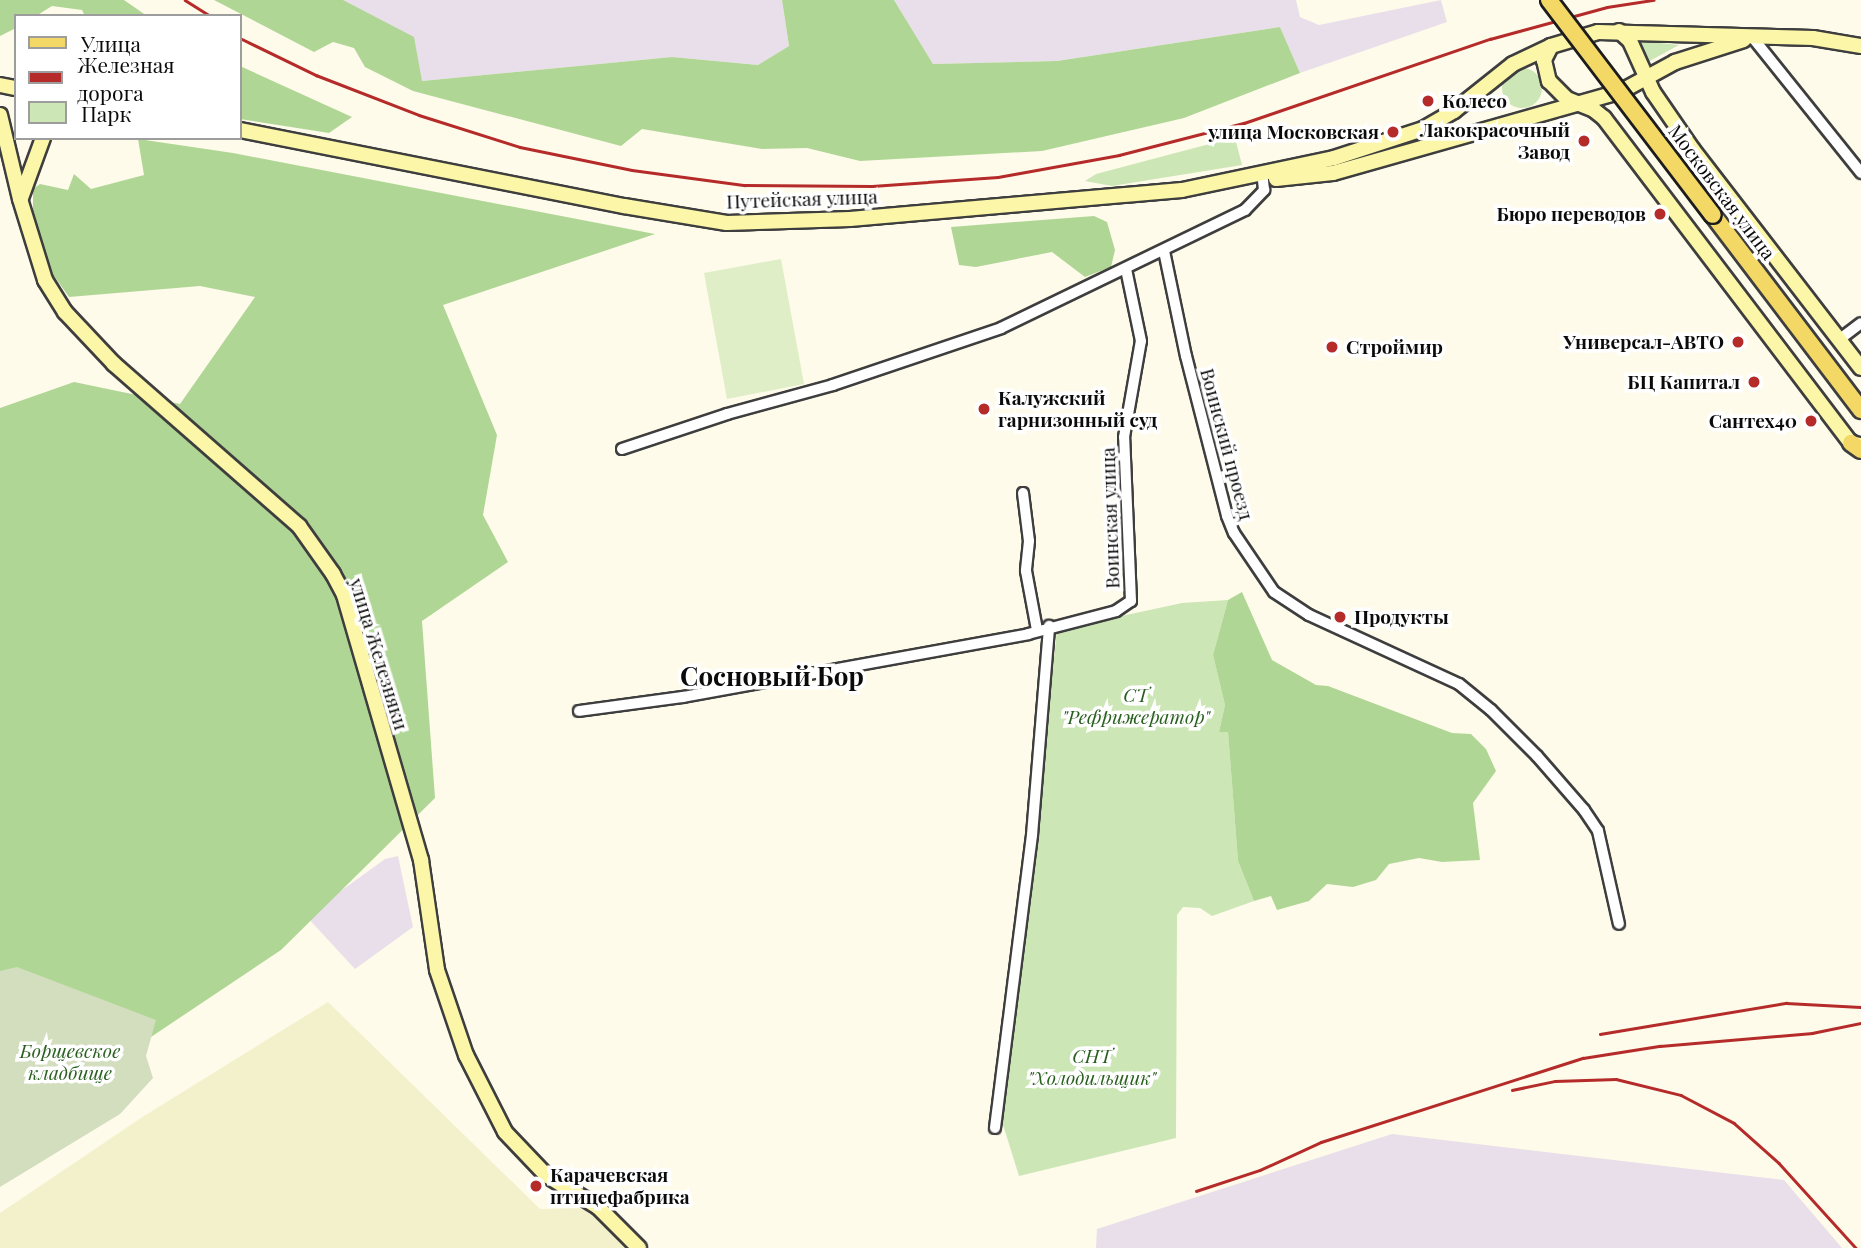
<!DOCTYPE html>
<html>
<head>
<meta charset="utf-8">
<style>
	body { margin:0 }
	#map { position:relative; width:1861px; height:1248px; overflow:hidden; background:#fefbea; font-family:"Playfair Display",serif }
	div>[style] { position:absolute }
	.industrial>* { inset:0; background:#e9dfea }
	.farmland>* { inset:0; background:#f2f1cc }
	.green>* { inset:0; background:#cce6b6 }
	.round { border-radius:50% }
	.forest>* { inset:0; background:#b0d696 }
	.cemetery>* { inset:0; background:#d2debd }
	.pitch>* { inset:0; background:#dfeec7 }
	.roads { filter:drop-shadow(2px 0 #3e3e3e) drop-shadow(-2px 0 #3e3e3e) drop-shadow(0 2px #3e3e3e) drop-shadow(0 -2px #3e3e3e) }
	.street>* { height:10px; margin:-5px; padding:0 5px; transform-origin:5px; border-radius:5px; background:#fff }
	.secondary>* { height:14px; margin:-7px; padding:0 7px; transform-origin:7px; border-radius:7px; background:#fcf7a8 }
	.primary>* { height:16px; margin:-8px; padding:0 8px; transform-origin:8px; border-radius:8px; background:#f3d866 }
	.rail>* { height:2.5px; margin:-1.25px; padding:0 1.25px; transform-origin:1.25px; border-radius:1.25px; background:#b52b2a }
	.bridges { filter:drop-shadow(2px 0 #1c1c1c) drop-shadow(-2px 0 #1c1c1c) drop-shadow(0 2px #1c1c1c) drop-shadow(0 -2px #1c1c1c) }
	.primary-bridge>* { height:16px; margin:-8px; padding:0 8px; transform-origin:8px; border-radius:8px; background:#f3d866 }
	.dots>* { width:19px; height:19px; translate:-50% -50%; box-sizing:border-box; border:4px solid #fff; border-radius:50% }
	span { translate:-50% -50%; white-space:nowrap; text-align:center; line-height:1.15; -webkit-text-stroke:7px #fff; paint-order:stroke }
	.poi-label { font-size:19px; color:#0b0b0b; font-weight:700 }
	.left { translate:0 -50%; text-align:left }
	.right { translate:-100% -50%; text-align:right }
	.street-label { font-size:19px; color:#0b0b0b }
	.park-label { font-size:19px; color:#295f1f; font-style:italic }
	.district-label { font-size:26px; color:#0b0b0b; font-weight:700 }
	.legend { position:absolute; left:14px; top:14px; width:228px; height:126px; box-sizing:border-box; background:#fff; border:2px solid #9d9d9d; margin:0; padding:9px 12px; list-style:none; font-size:21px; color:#0b0b0b }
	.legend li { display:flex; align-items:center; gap:14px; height:35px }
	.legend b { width:35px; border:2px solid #9d9d9d }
</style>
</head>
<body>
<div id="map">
	<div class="industrial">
		<div style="clip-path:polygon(343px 0,782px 0,789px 46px,758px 65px,672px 57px,422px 81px)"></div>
		<div style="clip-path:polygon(894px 0,1296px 0,1300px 17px,1319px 25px,1441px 0,1447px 22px,1300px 73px,1280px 27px,1057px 61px,933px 64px)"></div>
		<div style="clip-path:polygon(398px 856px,413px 927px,355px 969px,306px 916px,385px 859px)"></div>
		<div style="clip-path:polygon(1392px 1134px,1784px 1180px,1842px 1248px,1096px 1248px,1097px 1229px)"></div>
	</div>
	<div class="farmland">
		<div style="clip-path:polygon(328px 1002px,540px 1209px,591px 1208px,625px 1248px,0 1248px,0 1213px,144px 1116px)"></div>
	</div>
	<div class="green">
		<div style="clip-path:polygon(1637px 41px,1641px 41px,1679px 45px,1648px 62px)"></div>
		<div class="round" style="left:1502px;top:68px;width:40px;height:40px"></div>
		<div style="clip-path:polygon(1507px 114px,1510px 117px,1347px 165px,1339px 164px)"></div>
		<div style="clip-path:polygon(1232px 138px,1236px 142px,1242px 165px,1112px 186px,1085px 181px,1096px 174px)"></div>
		<div style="clip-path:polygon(1228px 600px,1213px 655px,1225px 705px,1219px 732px,1228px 731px,1238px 861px,1254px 901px,1212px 916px,1200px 908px,1183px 907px,1177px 915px,1176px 1138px,1019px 1176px,1000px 1115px,1032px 866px,1057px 630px,1182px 603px)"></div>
	</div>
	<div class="forest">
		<div style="clip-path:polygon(0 0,124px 0,147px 16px,85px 16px,82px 10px,52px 6px,36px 16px,16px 16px,16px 28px,0 36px)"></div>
		<div style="clip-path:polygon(214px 0,343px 0,414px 37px,422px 81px,672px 57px,758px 65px,789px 46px,782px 0,894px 0,933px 64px,1057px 61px,1280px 27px,1300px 73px,1184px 118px,1042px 151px,860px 161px,807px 148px,762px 149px,642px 129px,621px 146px,413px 91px,365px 67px,354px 48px,333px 42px,314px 52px)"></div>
		<div style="clip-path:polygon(240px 66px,352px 117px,329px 133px,240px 119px)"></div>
		<div style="clip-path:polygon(138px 139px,233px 153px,655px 234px,443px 305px,497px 435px,483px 515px,508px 562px,422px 621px,435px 798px,281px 950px,0 1138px,0 408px,74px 382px,180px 404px,255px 297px,200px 286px,69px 297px,49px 269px,33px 219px,33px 189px,40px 184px,68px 190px,74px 174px,91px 189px,144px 175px)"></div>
		<div style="clip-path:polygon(1094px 216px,1107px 222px,1115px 250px,1111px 267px,1085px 277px,1052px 252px,976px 267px,959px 265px,951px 227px)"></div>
		<div style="clip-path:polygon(1242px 592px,1272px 660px,1316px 685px,1328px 686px,1452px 733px,1471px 734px,1486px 749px,1496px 771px,1473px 803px,1480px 860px,1442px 862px,1419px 858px,1389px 864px,1376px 880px,1353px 887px,1327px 884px,1309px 901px,1277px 910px,1271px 896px,1254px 901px,1238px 861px,1228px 732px,1219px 732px,1225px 705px,1213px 655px,1228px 600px)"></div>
	</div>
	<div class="cemetery">
		<div style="clip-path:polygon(17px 967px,156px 1020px,146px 1056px,153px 1078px,120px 1114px,0 1187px,0 971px)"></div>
	</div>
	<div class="pitch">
		<div style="clip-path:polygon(781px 259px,804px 384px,727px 399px,704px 273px)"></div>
	</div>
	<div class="roads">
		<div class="street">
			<div style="left:1753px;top:38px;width:173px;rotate:51.3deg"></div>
			<div style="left:1164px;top:251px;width:107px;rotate:78.2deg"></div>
			<div style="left:1186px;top:356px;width:165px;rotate:75.6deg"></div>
			<div style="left:1227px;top:516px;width:18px;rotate:68deg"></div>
			<div style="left:1234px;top:533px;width:71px;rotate:55.9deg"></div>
			<div style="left:1274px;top:592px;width:42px;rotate:33.3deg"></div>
			<div style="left:1309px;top:615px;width:165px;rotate:24.7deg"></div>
			<div style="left:1459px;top:684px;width:41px;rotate:39.1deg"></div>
			<div style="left:1491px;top:710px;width:65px;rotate:45deg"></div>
			<div style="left:1537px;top:756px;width:72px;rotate:49deg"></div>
			<div style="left:1584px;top:810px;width:25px;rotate:56deg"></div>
			<div style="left:1598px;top:831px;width:95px;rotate:77.3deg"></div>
			<div style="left:1840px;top:339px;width:26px;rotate:-37deg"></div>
			<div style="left:622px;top:449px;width:111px;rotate:-18.4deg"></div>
			<div style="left:727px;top:414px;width:110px;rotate:-15.3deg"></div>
			<div style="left:833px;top:385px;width:177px;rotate:-18.7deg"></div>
			<div style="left:1001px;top:328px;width:271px;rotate:-25.8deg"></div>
			<div style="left:1245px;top:210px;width:28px;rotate:-46deg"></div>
			<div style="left:1264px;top:190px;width:10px;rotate:-96deg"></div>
			<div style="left:1023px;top:493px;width:48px;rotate:82.9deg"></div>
			<div style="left:1029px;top:541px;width:30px;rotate:96deg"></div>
			<div style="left:1026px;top:571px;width:60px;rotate:79.4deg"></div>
			<div style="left:579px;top:711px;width:105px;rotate:-7.7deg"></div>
			<div style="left:683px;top:697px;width:351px;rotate:-10.3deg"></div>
			<div style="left:1028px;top:634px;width:91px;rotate:-14.6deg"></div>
			<div style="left:1116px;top:611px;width:18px;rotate:-34deg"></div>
			<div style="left:1131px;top:601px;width:164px;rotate:-92.4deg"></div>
			<div style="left:1124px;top:437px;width:97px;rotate:-80deg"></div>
			<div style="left:1141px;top:341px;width:74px;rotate:-101.8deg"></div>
			<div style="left:995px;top:1128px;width:295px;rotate:-82.8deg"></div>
			<div style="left:1032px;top:835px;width:210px;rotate:-85.3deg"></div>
		</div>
		<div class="secondary">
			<div style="left:1619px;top:31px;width:15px;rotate:42deg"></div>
			<div style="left:1630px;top:41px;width:56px;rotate:65.7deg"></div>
			<div style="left:1653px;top:92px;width:70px;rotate:55.4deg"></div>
			<div style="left:1693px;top:150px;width:275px;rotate:52.4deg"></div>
			<div style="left:1551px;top:46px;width:16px;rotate:117deg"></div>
			<div style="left:1544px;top:60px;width:22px;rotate:77deg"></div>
			<div style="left:1549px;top:81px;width:25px;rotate:45deg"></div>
			<div style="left:1567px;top:99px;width:29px;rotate:22deg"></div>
			<div style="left:1594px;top:110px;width:13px;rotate:39deg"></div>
			<div style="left:1604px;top:118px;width:408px;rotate:52.8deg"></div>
			<div style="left:1851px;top:443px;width:9px;rotate:13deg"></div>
			<div style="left:0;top:85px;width:16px;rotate:11deg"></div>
			<div style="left:0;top:115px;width:86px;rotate:76.6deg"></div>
			<div style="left:20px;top:199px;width:85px;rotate:72.8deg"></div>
			<div style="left:45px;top:280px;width:38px;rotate:58deg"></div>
			<div style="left:65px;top:312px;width:71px;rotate:46.7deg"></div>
			<div style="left:114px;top:364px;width:246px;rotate:41.2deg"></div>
			<div style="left:299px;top:526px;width:59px;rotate:54.7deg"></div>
			<div style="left:333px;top:574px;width:24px;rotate:62deg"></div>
			<div style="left:344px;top:595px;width:276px;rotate:73.8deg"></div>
			<div style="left:421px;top:860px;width:111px;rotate:81.7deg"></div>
			<div style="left:437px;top:970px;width:90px;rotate:71.2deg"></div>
			<div style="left:466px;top:1055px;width:86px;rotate:63.1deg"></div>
			<div style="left:505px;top:1132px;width:59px;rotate:46.4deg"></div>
			<div style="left:546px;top:1175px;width:61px;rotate:31.6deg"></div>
			<div style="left:598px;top:1207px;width:58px;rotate:45deg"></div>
			<div style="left:240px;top:130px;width:391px;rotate:11.2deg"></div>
			<div style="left:624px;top:206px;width:104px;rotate:9.4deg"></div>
			<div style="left:727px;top:223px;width:123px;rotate:-1.9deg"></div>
			<div style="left:850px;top:219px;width:333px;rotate:-5deg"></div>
			<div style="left:1182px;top:190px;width:155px;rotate:-11.9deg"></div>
			<div style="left:1334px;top:158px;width:94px;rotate:-18deg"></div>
			<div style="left:1423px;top:129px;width:36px;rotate:-30deg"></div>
			<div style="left:1454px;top:111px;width:75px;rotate:-38.5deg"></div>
			<div style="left:1513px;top:64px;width:42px;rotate:-25.3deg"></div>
			<div style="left:1551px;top:46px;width:49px;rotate:-16.6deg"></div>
			<div style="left:1598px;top:32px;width:215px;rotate:1.6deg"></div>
			<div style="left:1813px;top:38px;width:49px;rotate:9.5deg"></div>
			<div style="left:1276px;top:179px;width:57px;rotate:-6deg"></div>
			<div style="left:1333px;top:173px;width:298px;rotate:-15.8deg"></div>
			<div style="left:1620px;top:92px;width:63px;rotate:-28.6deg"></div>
			<div style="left:1675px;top:62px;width:72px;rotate:-17.7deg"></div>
			<div style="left:21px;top:198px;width:64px;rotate:-69.9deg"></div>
		</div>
		<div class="primary">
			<div style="left:1713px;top:215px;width:245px;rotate:52.8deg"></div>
			<div style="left:1851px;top:443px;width:12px;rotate:35deg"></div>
		</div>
	</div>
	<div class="rail">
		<div style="left:185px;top:0;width:31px;rotate:32deg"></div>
		<div style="left:240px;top:38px;width:85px;rotate:26deg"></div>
		<div style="left:316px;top:75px;width:110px;rotate:21.2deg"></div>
		<div style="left:419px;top:115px;width:106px;rotate:17.6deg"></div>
		<div style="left:520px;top:147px;width:114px;rotate:11.6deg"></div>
		<div style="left:632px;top:170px;width:114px;rotate:7.6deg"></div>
		<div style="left:745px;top:185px;width:127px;rotate:0.5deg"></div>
		<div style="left:872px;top:186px;width:126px;rotate:-4.1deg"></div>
		<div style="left:998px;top:177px;width:123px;rotate:-10.3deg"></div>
		<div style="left:1119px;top:155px;width:129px;rotate:-14.4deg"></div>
		<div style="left:1244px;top:123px;width:260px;rotate:-18.9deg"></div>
		<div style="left:1490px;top:39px;width:121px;rotate:-15.3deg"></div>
		<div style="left:1607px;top:7px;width:47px;rotate:-8.7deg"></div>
		<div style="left:1600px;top:1034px;width:189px;rotate:-9.5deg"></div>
		<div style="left:1786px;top:1003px;width:75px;rotate:3.1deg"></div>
		<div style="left:1512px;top:1090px;width:44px;rotate:-11.8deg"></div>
		<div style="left:1555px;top:1081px;width:61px;rotate:-1.9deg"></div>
		<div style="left:1616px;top:1079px;width:67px;rotate:13.8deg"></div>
		<div style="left:1681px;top:1095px;width:60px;rotate:27.8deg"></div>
		<div style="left:1734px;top:1123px;width:60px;rotate:41.6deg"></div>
		<div style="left:1779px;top:1163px;width:115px;rotate:47.8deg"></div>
		<div style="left:1196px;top:1191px;width:67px;rotate:-18.2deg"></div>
		<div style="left:1260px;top:1170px;width:67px;rotate:-24.7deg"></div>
		<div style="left:1321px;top:1142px;width:275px;rotate:-17.8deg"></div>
		<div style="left:1583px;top:1058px;width:78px;rotate:-8.9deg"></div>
		<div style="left:1660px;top:1046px;width:153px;rotate:-4.9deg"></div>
		<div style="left:1812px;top:1033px;width:50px;rotate:-11.5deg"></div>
	</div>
	<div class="bridges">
		<div class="primary-bridge">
			<div style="left:1549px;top:0;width:270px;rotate:52.7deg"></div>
		</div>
	</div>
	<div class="dots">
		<div style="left:1428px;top:101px;background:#b52b2a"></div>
		<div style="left:1393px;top:132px;background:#b52b2a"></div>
		<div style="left:1584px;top:141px;background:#b52b2a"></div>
		<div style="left:1660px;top:214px;background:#b52b2a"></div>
		<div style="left:1738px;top:342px;background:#b52b2a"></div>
		<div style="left:1332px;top:347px;background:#b52b2a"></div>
		<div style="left:1754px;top:382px;background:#b52b2a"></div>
		<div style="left:984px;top:409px;background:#b52b2a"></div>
		<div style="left:1811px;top:421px;background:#b52b2a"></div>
		<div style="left:1340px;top:617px;background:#b52b2a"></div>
		<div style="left:536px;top:1186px;background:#b52b2a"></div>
	</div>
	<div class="poi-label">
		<span class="left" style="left:1442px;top:101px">Колесо</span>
		<span class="right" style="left:1570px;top:141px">Лакокрасочный<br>Завод</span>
		<span class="right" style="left:1379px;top:132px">улица Московская</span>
		<span class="right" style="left:1646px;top:214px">Бюро переводов</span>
		<span class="right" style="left:1724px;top:342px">Универсал-АВТО</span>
		<span class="left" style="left:1346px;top:347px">Строймир</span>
		<span class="right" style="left:1740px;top:382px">БЦ Капитал</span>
		<span class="left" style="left:998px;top:409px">Калужский<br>гарнизонный суд</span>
		<span class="right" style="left:1797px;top:421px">Сантех40</span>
		<span class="left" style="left:1354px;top:617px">Продукты</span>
		<span class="left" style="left:550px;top:1186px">Карачевская<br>птицефабрика</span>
	</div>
	<div class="street-label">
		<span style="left:1722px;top:192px;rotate:53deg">Московская улица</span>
		<span style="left:802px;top:199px;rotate:-2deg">Путейская улица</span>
		<span style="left:1227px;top:444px;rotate:75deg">Воинский проезд</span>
		<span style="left:1110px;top:518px;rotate:-92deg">Воинская улица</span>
		<span style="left:379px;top:654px;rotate:73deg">улица Железняки</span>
	</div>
	<div class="park-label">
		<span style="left:1136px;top:706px">СТ<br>"Рефрижератор"</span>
		<span style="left:70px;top:1062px">Борщевское<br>кладбище</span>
		<span style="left:1092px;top:1067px">СНТ<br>"Холодильщик"</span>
	</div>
	<div class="district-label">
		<span style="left:772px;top:676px">Сосновый Бор</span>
	</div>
	<ul class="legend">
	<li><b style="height:9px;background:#f3d866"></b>Улица</li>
	<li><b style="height:9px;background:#b52b2a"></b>Железная дорога</li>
	<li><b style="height:19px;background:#cce6b6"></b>Парк</li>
	</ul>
</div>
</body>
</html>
